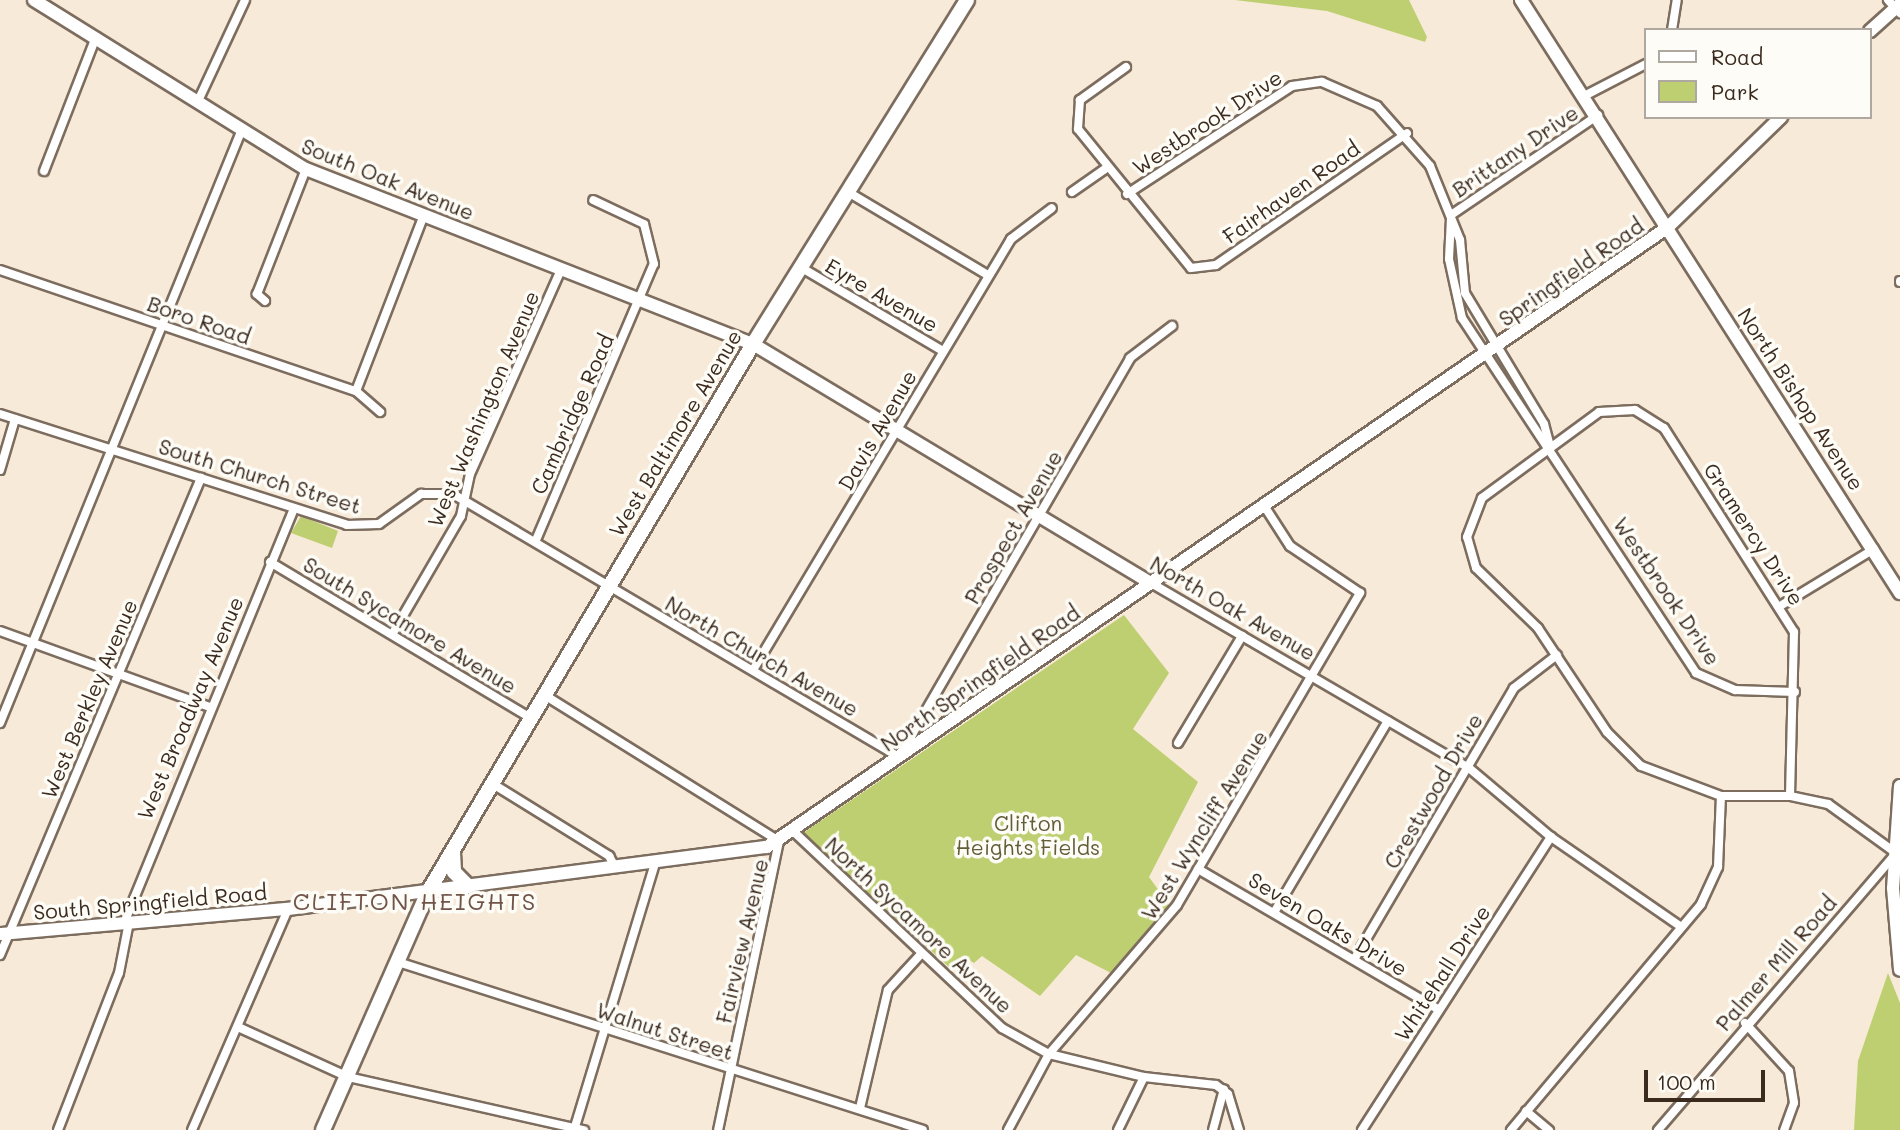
<!DOCTYPE html>
<html>
<head>
<meta charset="utf-8">
<style>
	body { margin:0 }
	#map { position:relative; width:1900px; height:1130px; overflow:hidden; background:#f8ead8; font-family:Mali,sans-serif }
	div>[style] { position:absolute }
	.green>* { inset:0; background:#becf71 }
	.roads { filter:drop-shadow(2px 0 #7d6d5f) drop-shadow(-2px 0 #7d6d5f) drop-shadow(0 2px #7d6d5f) drop-shadow(0 -2px #7d6d5f) }
	.street>* { height:8px; margin:-4px; padding:0 4px; transform-origin:4px; border-radius:4px; background:#fff }
	.secondary>* { height:12px; margin:-6px; padding:0 6px; transform-origin:6px; border-radius:6px; background:#fff }
	.primary>* { height:14px; margin:-7px; padding:0 7px; transform-origin:7px; border-radius:7px; background:#fff }
	span { translate:-50% -50%; white-space:nowrap; text-align:center; line-height:1.15; -webkit-text-stroke:7px #fdfcf7; paint-order:stroke }
	.street-label { font-size:21px; color:#3b2a1e }
	.park-label { font-size:21px; color:#625c37 }
	.quarter-label { font-size:24px; color:#715348; letter-spacing:2px }
	.legend { position:absolute; left:1644px; top:28px; width:228px; height:91px; box-sizing:border-box; background:#fdfcf7; border:2px solid #afa8a0; margin:0; padding:9px 12px; list-style:none; font-size:21px; color:#3b2a1e }
	.legend li { display:flex; align-items:center; gap:14px; height:35px }
	.legend b { width:35px; border:2px solid #afa8a0 }
	.scale { position:absolute; left:1644px; top:1070px; width:121px; height:32px; box-sizing:border-box; border:4px solid #3b2a1e; border-top:0; padding-left:9px; font-size:21px; line-height:24px; white-space:nowrap; color:#3b2a1e; -webkit-text-stroke:5px #fdfcf7; paint-order:stroke }
</style>
</head>
<body>
<div id="map">
	<div class="green">
		<div style="clip-path:polygon(1235px 0,1409px 0,1427px 37px,1425px 42px,1327px 11px)"></div>
		<div style="clip-path:polygon(301px 516px,338px 531px,332px 548px,291px 533px)"></div>
		<div style="clip-path:polygon(1124px 615px,1169px 673px,1133px 729px,1198px 782px,1149px 877px,1170px 906px,1111px 973px,1076px 955px,1040px 996px,982px 956px,974px 963px,963px 956px,950px 968px,803px 833px)"></div>
		<div style="clip-path:polygon(1888px 973px,1900px 1003px,1900px 1130px,1854px 1130px,1858px 1061px)"></div>
	</div>
	<div class="roads">
		<div class="street">
			<div style="left:1888px;top:0;width:18px;rotate:47deg"></div>
			<div style="left:1672px;top:30px;width:30px;rotate:-81deg"></div>
			<div style="left:1126px;top:67px;width:57px;rotate:144.3deg"></div>
			<div style="left:1080px;top:100px;width:29px;rotate:94deg"></div>
			<div style="left:1078px;top:129px;width:179px;rotate:50.9deg"></div>
			<div style="left:1191px;top:268px;width:25px;rotate:-7deg"></div>
			<div style="left:1216px;top:265px;width:232px;rotate:-34.6deg"></div>
			<div style="left:1584px;top:96px;width:70px;rotate:-27.3deg"></div>
			<div style="left:198px;top:101px;width:111px;rotate:-65deg"></div>
			<div style="left:44px;top:171px;width:144px;rotate:-68.8deg"></div>
			<div style="left:848px;top:192px;width:163px;rotate:30.7deg"></div>
			<div style="left:1072px;top:192px;width:40px;rotate:-34.9deg"></div>
			<div style="left:1127px;top:194px;width:197px;rotate:-33.2deg"></div>
			<div style="left:1292px;top:86px;width:30px;rotate:-8deg"></div>
			<div style="left:1322px;top:82px;width:60px;rotate:23.6deg"></div>
			<div style="left:1377px;top:106px;width:80px;rotate:48.5deg"></div>
			<div style="left:1430px;top:166px;width:80px;rotate:67.9deg"></div>
			<div style="left:1460px;top:240px;width:53px;rotate:84.6deg"></div>
			<div style="left:1465px;top:293px;width:153px;rotate:58.9deg"></div>
			<div style="left:1544px;top:424px;width:23px;rotate:75deg"></div>
			<div style="left:1451px;top:215px;width:178px;rotate:-34.2deg"></div>
			<div style="left:1451px;top:218px;width:41px;rotate:92.8deg"></div>
			<div style="left:1449px;top:259px;width:60px;rotate:77.6deg"></div>
			<div style="left:1462px;top:318px;width:425px;rotate:56.6deg"></div>
			<div style="left:1696px;top:673px;width:43px;rotate:23.6deg"></div>
			<div style="left:1735px;top:690px;width:60px;rotate:1.9deg"></div>
			<div style="left:802px;top:268px;width:164px;rotate:30.5deg"></div>
			<div style="left:0;top:270px;width:376px;rotate:18.8deg"></div>
			<div style="left:356px;top:391px;width:32px;rotate:41deg"></div>
			<div style="left:1900px;top:282px;width:1px;rotate:-90deg"></div>
			<div style="left:265px;top:301px;width:11px;rotate:-139deg"></div>
			<div style="left:257px;top:294px;width:134px;rotate:-68.6deg"></div>
			<div style="left:356px;top:391px;width:186px;rotate:-68.9deg"></div>
			<div style="left:0;top:414px;width:364px;rotate:17.7deg"></div>
			<div style="left:347px;top:525px;width:32px;rotate:-2deg"></div>
			<div style="left:379px;top:524px;width:52px;rotate:-35.5deg"></div>
			<div style="left:421px;top:494px;width:32px"></div>
			<div style="left:453px;top:494px;width:518px;rotate:30.53deg"></div>
			<div style="left:899px;top:757px;width:461px;rotate:-59.9deg"></div>
			<div style="left:1130px;top:358px;width:53px;rotate:-37.3deg"></div>
			<div style="left:0;top:470px;width:53px;rotate:-73.6deg"></div>
			<div style="left:536px;top:540px;width:300px;rotate:-66.9deg"></div>
			<div style="left:654px;top:264px;width:41px;rotate:-104deg"></div>
			<div style="left:644px;top:224px;width:56px;rotate:-154.8deg"></div>
			<div style="left:270px;top:562px;width:305px;rotate:30.9deg"></div>
			<div style="left:1151px;top:583px;width:368px;rotate:30.2deg"></div>
			<div style="left:1469px;top:768px;width:107px;rotate:40.1deg"></div>
			<div style="left:1551px;top:837px;width:157px;rotate:34.6deg"></div>
			<div style="left:1780px;top:606px;width:110px;rotate:-31.2deg"></div>
			<div style="left:0;top:631px;width:223px;rotate:19.9deg"></div>
			<div style="left:393px;top:633px;width:135px;rotate:-59.8deg"></div>
			<div style="left:461px;top:516px;width:43px;rotate:-77.9deg"></div>
			<div style="left:470px;top:474px;width:223px;rotate:-66deg"></div>
			<div style="left:753px;top:670px;width:502px;rotate:-59.09deg"></div>
			<div style="left:1011px;top:239px;width:51px;rotate:-37.1deg"></div>
			<div style="left:546px;top:696px;width:274px;rotate:31.9deg"></div>
			<div style="left:779px;top:841px;width:295px;rotate:101.9deg"></div>
			<div style="left:0;top:723px;width:641px;rotate:-67.83deg"></div>
			<div style="left:1178px;top:743px;width:125px;rotate:-59.1deg"></div>
			<div style="left:493px;top:784px;width:137px;rotate:31.8deg"></div>
			<div style="left:609px;top:856px;width:13px;rotate:61deg"></div>
			<div style="left:793px;top:831px;width:287px;rotate:43.3deg"></div>
			<div style="left:1002px;top:1028px;width:54px;rotate:29deg"></div>
			<div style="left:1049px;top:1054px;width:98px;rotate:13.6deg"></div>
			<div style="left:1144px;top:1077px;width:72px;rotate:6.3deg"></div>
			<div style="left:1216px;top:1085px;width:15px;rotate:37deg"></div>
			<div style="left:1228px;top:1094px;width:38px;rotate:73deg"></div>
			<div style="left:1198px;top:869px;width:279px;rotate:30.3deg"></div>
			<div style="left:1275px;top:911px;width:221px;rotate:-59.3deg"></div>
			<div style="left:124px;top:923px;width:448px;rotate:-67.7deg"></div>
			<div style="left:0;top:955px;width:518px;rotate:-67.15deg"></div>
			<div style="left:1355px;top:958px;width:313px;rotate:-59.5deg"></div>
			<div style="left:1514px;top:688px;width:54px;rotate:-37.5deg"></div>
			<div style="left:398px;top:962px;width:551px;rotate:17.74deg"></div>
			<div style="left:1745px;top:1023px;width:65px;rotate:47.5deg"></div>
			<div style="left:1789px;top:1071px;width:32px;rotate:81deg"></div>
			<div style="left:1794px;top:1103px;width:29px;rotate:110deg"></div>
			<div style="left:238px;top:1027px;width:121px;rotate:24.4deg"></div>
			<div style="left:348px;top:1077px;width:242px;rotate:12.7deg"></div>
			<div style="left:860px;top:1108px;width:121px;rotate:-76.7deg"></div>
			<div style="left:888px;top:990px;width:49px;rotate:-47.5deg"></div>
			<div style="left:1526px;top:1111px;width:30px;rotate:40deg"></div>
			<div style="left:58px;top:1130px;width:168px;rotate:-68.8deg"></div>
			<div style="left:119px;top:973px;width:52px;rotate:-78.9deg"></div>
			<div style="left:192px;top:1130px;width:241px;rotate:-66.5deg"></div>
			<div style="left:574px;top:1130px;width:279px;rotate:-73.1deg"></div>
			<div style="left:1008px;top:1130px;width:86px;rotate:-61.7deg"></div>
			<div style="left:1049px;top:1054px;width:196px;rotate:-49.3deg"></div>
			<div style="left:1177px;top:905px;width:362px;rotate:-59.6deg"></div>
			<div style="left:1360px;top:593px;width:84px;rotate:-146.1deg"></div>
			<div style="left:1290px;top:546px;width:46px;rotate:-122.7deg"></div>
			<div style="left:1118px;top:1130px;width:59px;rotate:-63.9deg"></div>
			<div style="left:1213px;top:1130px;width:42px;rotate:-75deg"></div>
			<div style="left:1362px;top:1130px;width:349px;rotate:-57.2deg"></div>
			<div style="left:1511px;top:1130px;width:295px;rotate:-49.9deg"></div>
			<div style="left:1701px;top:904px;width:41px;rotate:-65.3deg"></div>
			<div style="left:1718px;top:867px;width:71px;rotate:-87.6deg"></div>
			<div style="left:1658px;top:1130px;width:365px;rotate:-49.3deg"></div>
			<div style="left:1896px;top:853px;width:84px;rotate:-144.2deg"></div>
			<div style="left:1828px;top:804px;width:39px;rotate:-168deg"></div>
			<div style="left:1790px;top:796px;width:69px;rotate:180deg"></div>
			<div style="left:1721px;top:796px;width:85px;rotate:-159.4deg"></div>
			<div style="left:1641px;top:766px;width:48px;rotate:-135deg"></div>
			<div style="left:1607px;top:732px;width:125px;rotate:-123.6deg"></div>
			<div style="left:1538px;top:628px;width:86px;rotate:-135.9deg"></div>
			<div style="left:1476px;top:568px;width:32px;rotate:-106deg"></div>
			<div style="left:1467px;top:537px;width:42px;rotate:-69deg"></div>
			<div style="left:1482px;top:498px;width:145px;rotate:-36.3deg"></div>
			<div style="left:1599px;top:412px;width:36px;rotate:-3deg"></div>
			<div style="left:1635px;top:410px;width:34px;rotate:32deg"></div>
			<div style="left:1664px;top:428px;width:242px;rotate:57.5deg"></div>
			<div style="left:1794px;top:632px;width:164px;rotate:91.4deg"></div>
		</div>
		<div class="secondary">
			<div style="left:34px;top:0;width:320px;rotate:31.9deg"></div>
			<div style="left:306px;top:169px;width:480px;rotate:21.4deg"></div>
			<div style="left:753px;top:344px;width:464px;rotate:31deg"></div>
			<div style="left:1521px;top:0;width:704px;rotate:57.42deg"></div>
			<div style="left:1870px;top:31px;width:40px;rotate:-42deg"></div>
			<div style="left:1900px;top:786px;width:102px;rotate:93.9deg"></div>
			<div style="left:1893px;top:888px;width:82px;rotate:85.1deg"></div>
			<div style="left:0;top:934px;width:289px;rotate:-5deg"></div>
			<div style="left:288px;top:909px;width:483px;rotate:-7.4deg"></div>
			<div style="left:767px;top:847px;width:1094px;rotate:-34.53deg"></div>
			<div style="left:1668px;top:227px;width:158px;rotate:-44.2deg"></div>
		</div>
		<div class="primary">
			<div style="left:453px;top:852px;width:20px;rotate:87deg"></div>
			<div style="left:454px;top:872px;width:20px;rotate:45deg"></div>
			<div style="left:323px;top:1130px;width:260px;rotate:-66.2deg"></div>
			<div style="left:428px;top:892px;width:637px;rotate:-59.33deg"></div>
			<div style="left:753px;top:344px;width:405px;rotate:-58.1deg"></div>
		</div>
	</div>
	<div class="street-label">
		<span style="left:1207px;top:122px;rotate:-33deg">Westbrook Drive</span>
		<span style="left:1515px;top:151px;rotate:-34deg">Brittany Drive</span>
		<span style="left:388px;top:179px;rotate:22deg">South Oak Avenue</span>
		<span style="left:1291px;top:192px;rotate:-35deg">Fairhaven Road</span>
		<span style="left:1571px;top:272px;rotate:-35deg">Springfield Road</span>
		<span style="left:882px;top:295px;rotate:30deg">Eyre Avenue</span>
		<span style="left:199px;top:320px;rotate:19deg">Boro Road</span>
		<span style="left:1801px;top:399px;rotate:57deg">North Bishop Avenue</span>
		<span style="left:483px;top:409px;rotate:-67deg">West Washington Avenue</span>
		<span style="left:572px;top:414px;rotate:-66deg">Cambridge Road</span>
		<span style="left:877px;top:430px;rotate:-60deg">Davis Avenue</span>
		<span style="left:675px;top:433px;rotate:-59deg">West Baltimore Avenue</span>
		<span style="left:260px;top:476px;rotate:17deg">South Church Street</span>
		<span style="left:1013px;top:527px;rotate:-60deg">Prospect Avenue</span>
		<span style="left:1754px;top:534px;rotate:57deg">Gramercy Drive</span>
		<span style="left:1667px;top:591px;rotate:56deg">Westbrook Drive</span>
		<span style="left:1233px;top:608px;rotate:30deg">North Oak Avenue</span>
		<span style="left:410px;top:625px;rotate:31deg">South Sycamore Avenue</span>
		<span style="left:762px;top:656px;rotate:30deg">North Church Avenue</span>
		<span style="left:980px;top:678px;rotate:-35deg">North Springfield Road</span>
		<span style="left:89px;top:699px;rotate:-67deg">West Berkley Avenue</span>
		<span style="left:190px;top:708px;rotate:-67deg">West Broadway Avenue</span>
		<span style="left:1433px;top:791px;rotate:-60deg">Crestwood Drive</span>
		<span style="left:1204px;top:825px;rotate:-58deg">West Wyncliff Avenue</span>
		<span style="left:150px;top:902px;rotate:-5deg">South Springfield Road</span>
		<span style="left:1328px;top:924px;rotate:31deg">Seven Oaks Drive</span>
		<span style="left:919px;top:925px;rotate:43deg">North Sycamore Avenue</span>
		<span style="left:742px;top:941px;rotate:-77deg">Fairview Avenue</span>
		<span style="left:1776px;top:963px;rotate:-49deg">Palmer Mill Road</span>
		<span style="left:1442px;top:973px;rotate:-57deg">Whitehall Drive</span>
		<span style="left:665px;top:1031px;rotate:18deg">Walnut Street</span>
	</div>
	<div class="park-label">
		<span style="left:1028px;top:835px">Clifton<br>Heights Fields</span>
	</div>
	<div class="quarter-label">
		<span style="left:415px;top:901px">CLIFTON HEIGHTS</span>
	</div>
	<ul class="legend">
	<li><b style="height:9px;background:#fff"></b>Road</li>
	<li><b style="height:19px;background:#becf71"></b>Park</li>
	</ul>
	<div class="scale">100 m</div>
</div>
</body>
</html>
